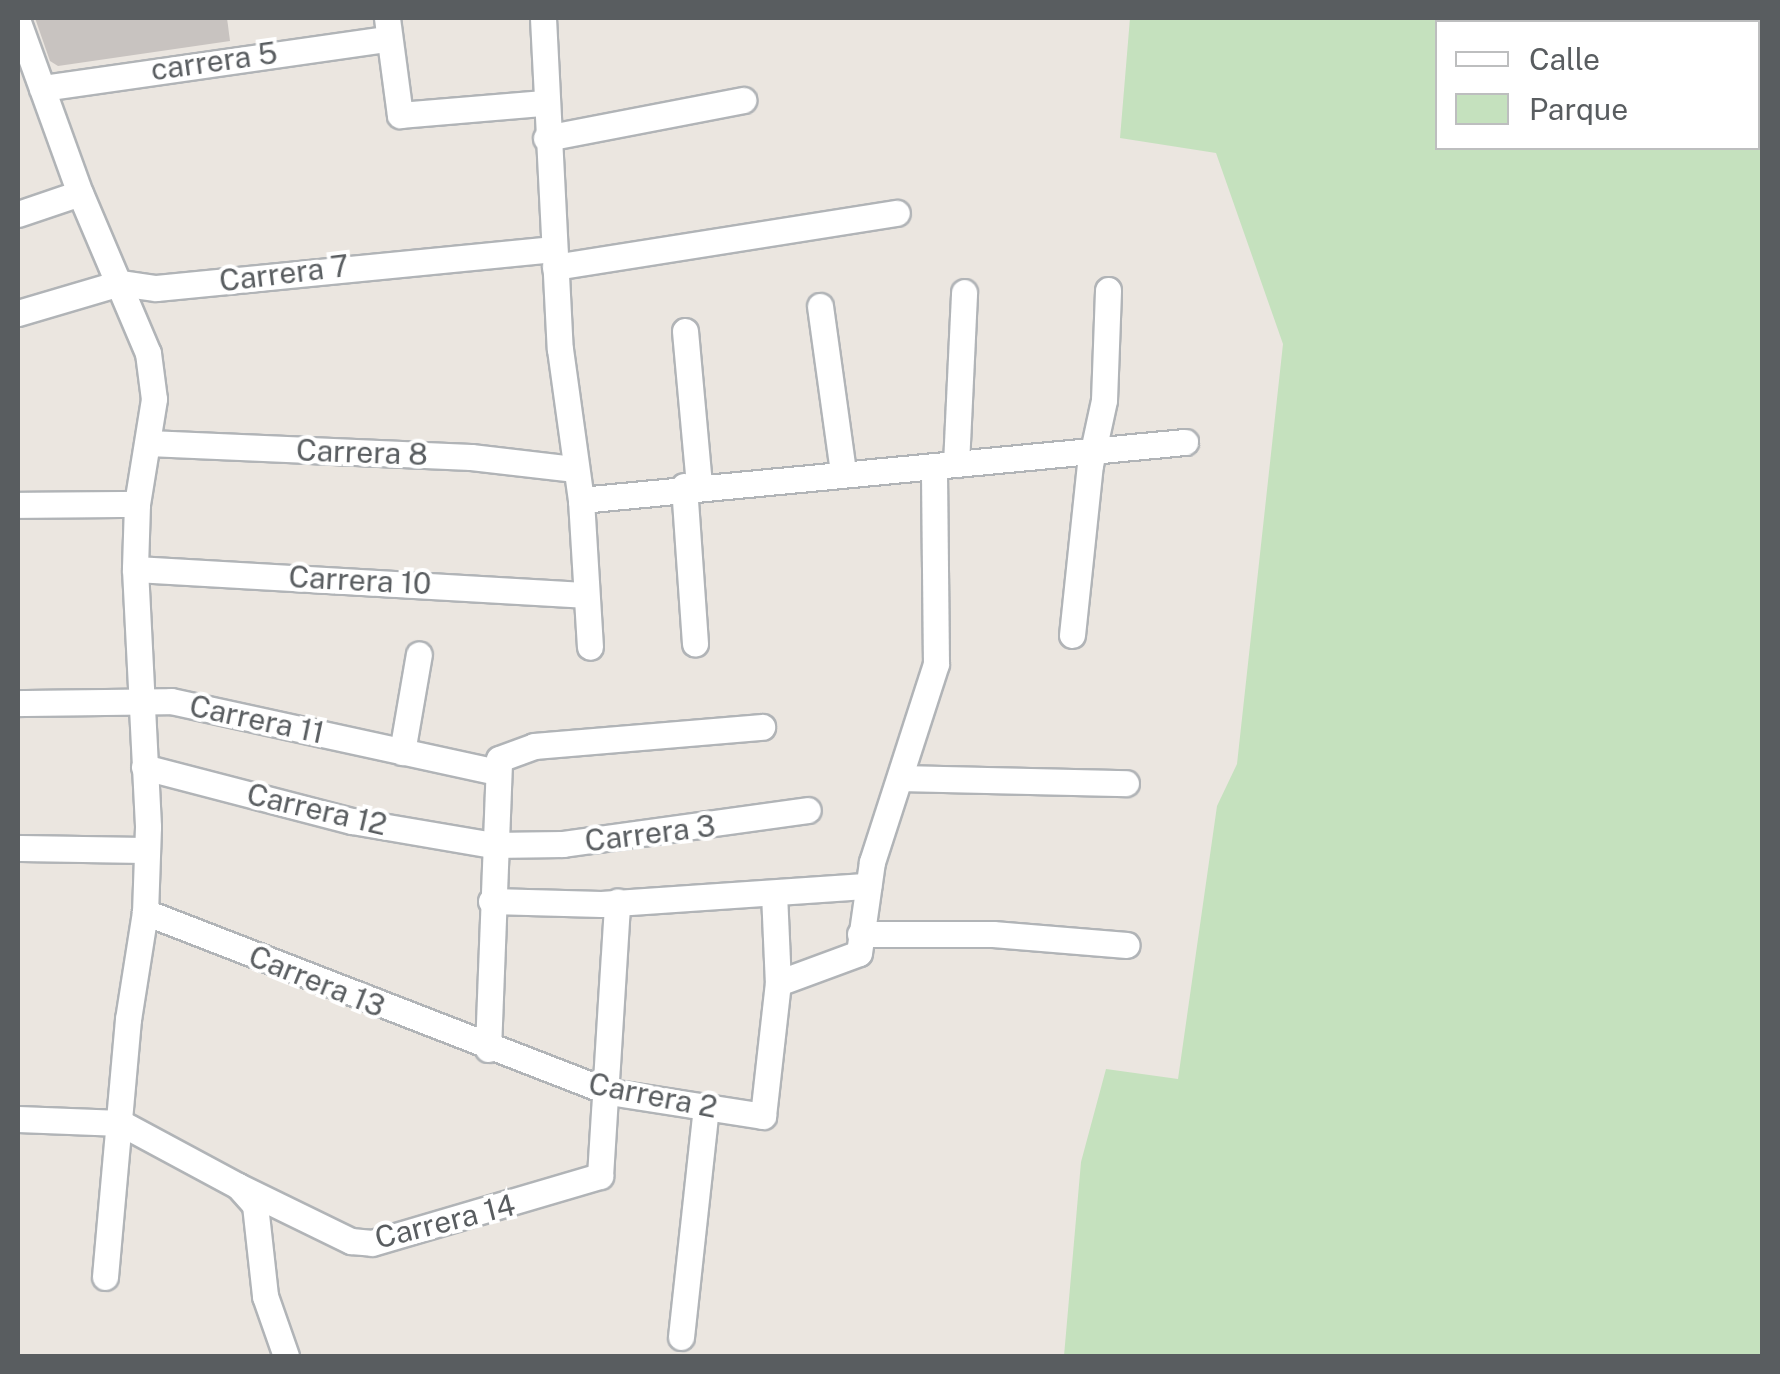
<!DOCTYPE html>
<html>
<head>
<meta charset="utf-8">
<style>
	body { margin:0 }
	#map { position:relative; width:1780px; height:1374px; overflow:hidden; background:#ebe6e0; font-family:"Public Sans",sans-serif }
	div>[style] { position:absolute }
	.green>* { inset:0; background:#c5e1be }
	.building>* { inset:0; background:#c8c3c0 }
	.roads { filter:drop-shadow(2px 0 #b1b4b7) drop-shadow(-2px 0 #b1b4b7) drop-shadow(0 2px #b1b4b7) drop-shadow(0 -2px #b1b4b7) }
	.minor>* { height:25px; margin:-12.5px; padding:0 12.5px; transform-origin:12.5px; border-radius:12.5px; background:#fff }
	span { translate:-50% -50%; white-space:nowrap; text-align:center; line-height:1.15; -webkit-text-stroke:8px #fff; paint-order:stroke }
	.street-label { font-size:30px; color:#595d60 }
	.frame { position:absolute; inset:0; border:20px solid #595d60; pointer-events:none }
	.legend { position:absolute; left:1435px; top:20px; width:325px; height:130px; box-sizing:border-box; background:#fff; border:2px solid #bdbebf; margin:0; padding:12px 18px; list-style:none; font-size:30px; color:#595d60 }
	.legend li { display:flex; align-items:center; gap:20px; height:50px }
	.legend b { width:50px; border:2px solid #bdbebf }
</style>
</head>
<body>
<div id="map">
	<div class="green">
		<div style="clip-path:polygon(evenodd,1130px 18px,1762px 18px,1762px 1356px,1064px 1356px,1081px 1162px,1106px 1069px,1178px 1079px,1217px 806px,1237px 764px,1283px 344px,1216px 153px,1120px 138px,1130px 18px,1438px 22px,1758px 22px,1758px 148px,1438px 148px,1438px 22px)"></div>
	</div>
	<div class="building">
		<div style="clip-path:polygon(35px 18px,227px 18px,230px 41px,58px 66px,50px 61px)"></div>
	</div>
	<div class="roads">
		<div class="minor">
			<div style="left:387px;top:18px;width:98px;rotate:82.4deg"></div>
			<div style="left:400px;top:115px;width:144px;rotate:-4.8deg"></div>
			<div style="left:543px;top:18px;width:331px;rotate:87.1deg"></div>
			<div style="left:560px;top:349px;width:152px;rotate:82.1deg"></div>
			<div style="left:581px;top:500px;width:147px;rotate:86.5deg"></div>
			<div style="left:18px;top:22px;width:182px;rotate:70.1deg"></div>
			<div style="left:80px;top:193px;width:174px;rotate:67deg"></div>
			<div style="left:148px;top:353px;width:46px;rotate:82.6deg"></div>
			<div style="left:154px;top:399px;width:106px;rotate:99.2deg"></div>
			<div style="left:137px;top:504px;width:65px;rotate:91.8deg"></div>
			<div style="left:135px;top:569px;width:258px;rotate:87.1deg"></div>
			<div style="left:148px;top:827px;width:85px;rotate:92deg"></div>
			<div style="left:145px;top:912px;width:108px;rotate:99deg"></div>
			<div style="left:128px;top:1019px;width:259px;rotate:95.1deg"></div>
			<div style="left:42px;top:88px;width:348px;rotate:-8.1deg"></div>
			<div style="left:546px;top:138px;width:201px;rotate:-10.9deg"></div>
			<div style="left:18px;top:214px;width:65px;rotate:-18.7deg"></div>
			<div style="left:555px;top:267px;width:346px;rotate:-9deg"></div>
			<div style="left:820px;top:306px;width:167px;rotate:82.1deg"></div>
			<div style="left:18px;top:313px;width:106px;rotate:-16.4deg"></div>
			<div style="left:120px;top:283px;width:36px;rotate:8deg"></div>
			<div style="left:156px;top:288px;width:400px;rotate:-5.6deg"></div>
			<div style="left:685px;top:331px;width:155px;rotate:84.8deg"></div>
			<div style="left:148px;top:443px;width:323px;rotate:2.5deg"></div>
			<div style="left:471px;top:457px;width:105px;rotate:6.6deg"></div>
			<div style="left:956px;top:464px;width:172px;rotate:-87.3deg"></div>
			<div style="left:684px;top:486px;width:158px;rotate:86deg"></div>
			<div style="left:581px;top:500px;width:607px;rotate:-5.49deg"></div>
			<div style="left:18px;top:505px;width:119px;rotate:-0.5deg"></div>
			<div style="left:135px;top:569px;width:450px;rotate:3.3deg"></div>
			<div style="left:1072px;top:635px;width:171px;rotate:-84deg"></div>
			<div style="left:1090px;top:465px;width:66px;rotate:-77.8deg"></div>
			<div style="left:1104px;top:400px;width:110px;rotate:-87.9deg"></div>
			<div style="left:18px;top:703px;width:153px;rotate:-0.7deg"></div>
			<div style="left:171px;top:701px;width:330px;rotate:12.3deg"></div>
			<div style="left:402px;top:752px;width:99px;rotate:-80.2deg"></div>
			<div style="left:144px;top:767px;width:215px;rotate:14.6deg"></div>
			<div style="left:352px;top:821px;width:142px;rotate:9.7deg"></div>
			<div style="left:492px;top:845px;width:71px;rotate:-0.8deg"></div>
			<div style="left:563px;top:844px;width:247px;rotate:-7.9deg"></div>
			<div style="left:901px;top:778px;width:225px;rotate:1.3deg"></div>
			<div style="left:18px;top:848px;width:129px;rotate:0.9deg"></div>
			<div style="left:774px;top:893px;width:90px;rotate:87.5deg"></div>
			<div style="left:491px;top:901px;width:110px;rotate:1.6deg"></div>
			<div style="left:601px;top:904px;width:268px;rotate:-3.9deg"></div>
			<div style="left:145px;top:912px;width:499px;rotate:21.2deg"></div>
			<div style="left:610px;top:1092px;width:155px;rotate:8.9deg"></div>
			<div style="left:763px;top:1116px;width:134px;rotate:-83.6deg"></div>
			<div style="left:778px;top:983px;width:86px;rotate:-20.3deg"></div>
			<div style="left:859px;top:953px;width:92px;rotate:-81.9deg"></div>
			<div style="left:872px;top:862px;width:208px;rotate:-72.1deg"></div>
			<div style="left:936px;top:664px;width:197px;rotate:-90.6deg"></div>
			<div style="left:860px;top:934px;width:133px"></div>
			<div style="left:993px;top:934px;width:134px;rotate:4.7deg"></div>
			<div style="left:488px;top:1049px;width:290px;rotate:-87.8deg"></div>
			<div style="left:499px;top:759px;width:37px;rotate:-20deg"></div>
			<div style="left:534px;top:746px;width:229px;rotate:-4.8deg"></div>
			<div style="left:18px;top:1119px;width:103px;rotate:2.2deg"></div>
			<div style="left:121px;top:1123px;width:133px;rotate:28.3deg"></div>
			<div style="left:238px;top:1186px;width:25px;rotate:48deg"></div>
			<div style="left:255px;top:1205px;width:92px;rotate:83.7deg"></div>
			<div style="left:265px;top:1296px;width:64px;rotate:70.7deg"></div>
			<div style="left:238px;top:1186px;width:126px;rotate:26deg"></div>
			<div style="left:351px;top:1241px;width:21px;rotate:5deg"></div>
			<div style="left:372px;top:1243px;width:238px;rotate:-16.4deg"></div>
			<div style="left:600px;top:1176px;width:275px;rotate:-86.4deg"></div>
			<div style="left:681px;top:1337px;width:231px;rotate:-83.8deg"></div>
		</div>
	</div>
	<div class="street-label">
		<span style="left:214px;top:61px;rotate:-8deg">carrera 5</span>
		<span style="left:284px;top:273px;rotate:-7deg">Carrera 7</span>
		<span style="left:362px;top:452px;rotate:2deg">Carrera 8</span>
		<span style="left:360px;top:580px;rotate:3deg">Carrera 10</span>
		<span style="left:257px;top:719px;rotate:12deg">Carrera 11</span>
		<span style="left:317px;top:809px;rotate:13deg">Carrera 12</span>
		<span style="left:650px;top:833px;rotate:-7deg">Carrera 3</span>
		<span style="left:317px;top:981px;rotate:22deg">Carrera 13</span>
		<span style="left:653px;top:1095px;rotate:11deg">Carrera 2</span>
		<span style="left:445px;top:1221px;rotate:-14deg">Carrera 14</span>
	</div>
	<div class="frame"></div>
	<ul class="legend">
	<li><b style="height:12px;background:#fff"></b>Calle</li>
	<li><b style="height:28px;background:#c5e1be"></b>Parque</li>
	</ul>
</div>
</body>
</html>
